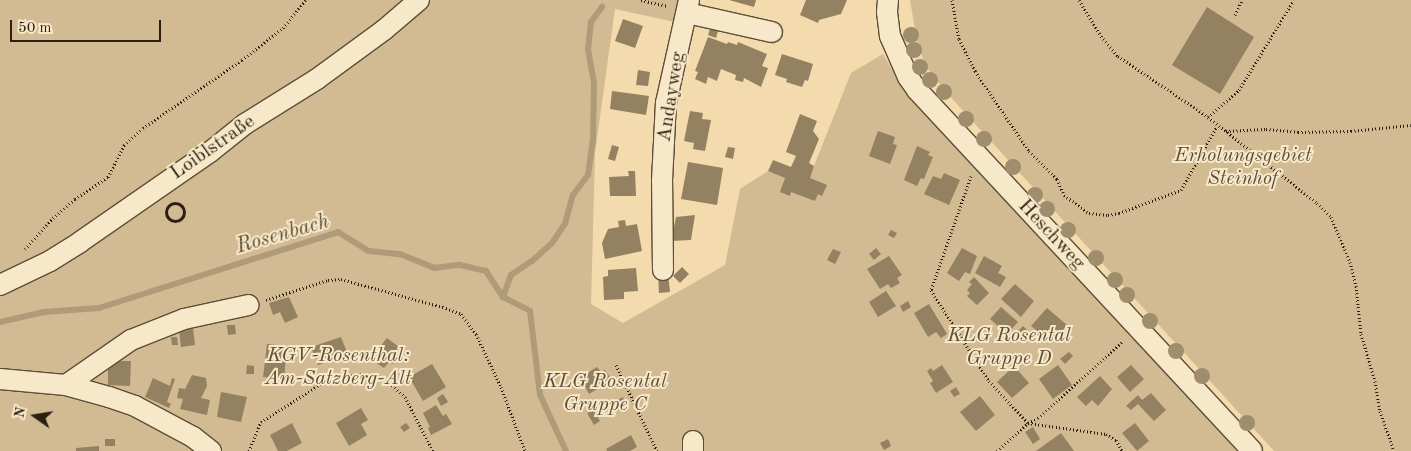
<!DOCTYPE html>
<html>
<head>
<meta charset="utf-8">
<style>
	body { margin:0 }
	#map { position:relative; width:1411px; height:451px; overflow:hidden; background:#f4dbae; font-family:"Old Standard TT",serif }
	div>[style] { position:absolute }
	.green>* { inset:0; background:#d2bb93 }
	.stream>* { height:6px; margin:-3px; padding:0 3px; transform-origin:3px; border-radius:3px; background:#af9b78 }
	.building>* { inset:0; background:#938162 }
	.path>* { height:3px; margin-top:-1.5px; transform-origin:0; background:repeating-linear-gradient(90deg,#2a1f10 0 1px,transparent 0 3.5px) }
	.path>.ring { margin:-1.5px; padding:0; box-sizing:content-box; background:none; border:3px solid #2a1f10; border-radius:50% }
	.roads { filter:drop-shadow(1px 0 #5c4e38) drop-shadow(-1px 0 #5c4e38) drop-shadow(0 1px #5c4e38) drop-shadow(0 -1px #5c4e38) }
	.minor>* { height:20px; margin:-10px; padding:0 10px; transform-origin:10px; border-radius:10px; background:#f8e8ca }
	.trees>* { width:16px; height:16px; margin:-8px; border-radius:50%; background:#a08d6d }
	span { translate:-50% -50%; white-space:nowrap; text-align:center; line-height:1.15; -webkit-text-stroke:4px #f8e8ca; paint-order:stroke }
	.street-label { font-size:20px; color:#2a1f10 }
	.park-label { font-size:20px; color:#5c4e37; font-style:italic }
	.water-label { font-size:21px; color:#594a34; font-style:italic }
	.north { position:absolute; left:10px; top:391px; width:50px; height:50px; -webkit-text-stroke:4px #f8e8ca; paint-order:stroke; rotate:283deg; font-size:14px; font-weight:700; line-height:20px; text-align:center; color:#2a1f10 }
	.north::after { content:''; display:block; margin:auto; width:18px; height:22px; background:#2a1f10; clip-path:polygon(50% 0,100% 100%,50% 72%,0 100%) }
	.scale { position:absolute; left:10px; top:20px; width:151px; height:22px; box-sizing:border-box; border:2px solid #2a1f10; border-top:0; padding-left:6px; font-size:15px; line-height:18px; white-space:nowrap; color:#2a1f10; -webkit-text-stroke:4px #f8e8ca; paint-order:stroke }
</style>
</head>
<body>
<div id="map">
	<div class="green">
		<div style="clip-path:polygon(0 0,684px 0,679px 23px,615px 9px,595px 153px,591px 304px,623px 323px,725px 265px,740px 189px,768px 171px,808px 181px,851px 73px,883px 54px,905px 91px,1240px 451px,0 451px)"></div>
		<div style="clip-path:polygon(910px 0,1411px 0,1411px 451px,1274px 451px,945px 91px,927px 68px,918px 47px)"></div>
	</div>
	<div class="stream">
		<div style="left:503px;top:297px;width:23px;rotate:-70deg"></div>
		<div style="left:511px;top:275px;width:25px;rotate:-34deg"></div>
		<div style="left:532px;top:261px;width:27px;rotate:-42deg"></div>
		<div style="left:552px;top:243px;width:23px;rotate:-56deg"></div>
		<div style="left:565px;top:224px;width:30px;rotate:-75deg"></div>
		<div style="left:573px;top:195px;width:25px;rotate:-53deg"></div>
		<div style="left:588px;top:175px;width:36px;rotate:-82deg"></div>
		<div style="left:593px;top:139px;width:56px;rotate:-89deg"></div>
		<div style="left:594px;top:83px;width:34px;rotate:-100deg"></div>
		<div style="left:588px;top:50px;width:28px;rotate:-84deg"></div>
		<div style="left:591px;top:22px;width:19px;rotate:-54deg"></div>
		<div style="left:0;top:322px;width:45px;rotate:-12.8deg"></div>
		<div style="left:44px;top:312px;width:55px;rotate:-4.2deg"></div>
		<div style="left:99px;top:308px;width:251px;rotate:-17.6deg"></div>
		<div style="left:338px;top:232px;width:36px;rotate:32deg"></div>
		<div style="left:369px;top:251px;width:31px;rotate:6deg"></div>
		<div style="left:400px;top:254px;width:37px;rotate:22deg"></div>
		<div style="left:434px;top:268px;width:26px;rotate:-7deg"></div>
		<div style="left:460px;top:265px;width:27px;rotate:13deg"></div>
		<div style="left:486px;top:271px;width:31px;rotate:57deg"></div>
		<div style="left:503px;top:297px;width:30px;rotate:27deg"></div>
		<div style="left:530px;top:311px;width:85px;rotate:83.2deg"></div>
		<div style="left:540px;top:395px;width:62px;rotate:65.1deg"></div>
	</div>
	<div class="building">
		<div style="clip-path:polygon(729px 0,756px 0,754px 7px)"></div>
		<div style="clip-path:polygon(806px 0,847px 0,841px 14px,819px 20px,818px 23px,800px 15px)"></div>
		<div style="clip-path:polygon(1207px 7px,1254px 37px,1220px 94px,1172px 65px)"></div>
		<div style="clip-path:polygon(623px 19px,643px 26px,635px 48px,615px 41px)"></div>
		<div style="clip-path:polygon(710px 29px,718px 31px,716px 38px,708px 35px)"></div>
		<div style="clip-path:polygon(708px 37px,727px 44px,728px 42px,737px 45px,738px 42px,767px 54px,762px 66px,768px 68px,761px 87px,744px 78px,743px 82px,735px 80px,736px 75px,721px 69px,717px 81px,708px 77px,706px 84px,695px 79px,698px 72px,695px 71px)"></div>
		<div style="clip-path:polygon(782px 54px,813px 64px,808px 81px,805px 80px,802px 87px,786px 82px,787px 79px,775px 75px)"></div>
		<div style="clip-path:polygon(638px 70px,650px 72px,648px 86px,636px 85px)"></div>
		<div style="clip-path:polygon(612px 91px,649px 96px,646px 115px,610px 109px)"></div>
		<div style="clip-path:polygon(690px 111px,703px 113px,702px 119px,711px 120px,705px 151px,693px 149px,694px 143px,684px 141px)"></div>
		<div style="clip-path:polygon(800px 114px,817px 121px,813px 131px,819px 139px,809px 163px,814px 166px,810px 178px,827px 185px,822px 196px,818px 194px,815px 201px,791px 192px,790px 196px,780px 192px,785px 178px,768px 171px,773px 160px,791px 167px,796px 156px,786px 152px)"></div>
		<div style="clip-path:polygon(878px 131px,895px 137px,893px 144px,897px 145px,890px 164px,869px 156px)"></div>
		<div style="clip-path:polygon(612px 145px,619px 147px,615px 161px,608px 159px)"></div>
		<div style="clip-path:polygon(917px 146px,930px 152px,928px 155px,933px 157px,924px 179px,921px 178px,917px 186px,904px 180px)"></div>
		<div style="clip-path:polygon(728px 147px,735px 148px,733px 159px,725px 157px)"></div>
		<div style="clip-path:polygon(688px 162px,723px 168px,717px 205px,681px 199px)"></div>
		<div style="clip-path:polygon(628px 171px,635px 171px,636px 196px,610px 196px,609px 177px,629px 176px)"></div>
		<div style="clip-path:polygon(944px 173px,960px 180px,949px 205px,924px 194px,933px 176px,941px 179px)"></div>
		<div style="clip-path:polygon(695px 215px,691px 240px,671px 241px,676px 217px)"></div>
		<div style="clip-path:polygon(625px 220px,626px 226px,637px 224px,642px 251px,605px 259px,602px 243px,608px 229px,619px 227px,618px 221px)"></div>
		<div style="clip-path:polygon(891px 230px,897px 233px,894px 238px,888px 235px)"></div>
		<div style="clip-path:polygon(876px 248px,881px 254px,874px 260px,869px 254px)"></div>
		<div style="clip-path:polygon(962px 248px,977px 256px,970px 274px,965px 272px,959px 281px,947px 273px)"></div>
		<div style="clip-path:polygon(833px 249px,841px 252px,835px 264px,827px 260px)"></div>
		<div style="clip-path:polygon(889px 256px,902px 275px,897px 278px,900px 283px,891px 288px,888px 284px,880px 289px,867px 269px)"></div>
		<div style="clip-path:polygon(984px 256px,1002px 266px,998px 273px,1006px 277px,1000px 287px,975px 273px)"></div>
		<div style="clip-path:polygon(682px 267px,689px 274px,680px 283px,673px 276px)"></div>
		<div style="clip-path:polygon(636px 268px,638px 291px,624px 292px,624px 299px,604px 300px,603px 277px,608px 276px,608px 270px)"></div>
		<div style="clip-path:polygon(668px 273px,670px 292px,659px 293px,658px 274px)"></div>
		<div style="clip-path:polygon(974px 277px,989px 293px,977px 305px,967px 296px,970px 293px,967px 290px,972px 284px,969px 282px)"></div>
		<div style="clip-path:polygon(1015px 284px,1034px 301px,1021px 317px,1001px 299px)"></div>
		<div style="clip-path:polygon(886px 291px,896px 306px,878px 317px,869px 302px)"></div>
		<div style="clip-path:polygon(289px 297px,298px 317px,285px 323px,280px 312px,273px 315px,269px 303px)"></div>
		<div style="clip-path:polygon(908px 301px,911px 307px,903px 312px,900px 306px)"></div>
		<div style="clip-path:polygon(929px 304px,947px 334px,941px 338px,936px 332px,928px 337px,914px 313px)"></div>
		<div style="clip-path:polygon(1001px 307px,1018px 322px,1007px 334px,990px 319px)"></div>
		<div style="clip-path:polygon(1047px 308px,1067px 325px,1052px 343px,1031px 326px)"></div>
		<div style="clip-path:polygon(227px 325px,235px 325px,236px 334px,228px 335px)"></div>
		<div style="clip-path:polygon(1023px 326px,1029px 332px,1021px 340px,1015px 334px)"></div>
		<div style="clip-path:polygon(193px 328px,195px 345px,181px 347px,179px 330px)"></div>
		<div style="clip-path:polygon(171px 337px,177px 337px,178px 345px,172px 345px)"></div>
		<div style="clip-path:polygon(341px 337px,348px 355px,318px 365px,311px 347px)"></div>
		<div style="clip-path:polygon(387px 338px,403px 350px,393px 364px,389px 362px,384px 368px,375px 362px,380px 355px,376px 352px)"></div>
		<div style="clip-path:polygon(267px 344px,287px 346px,284px 379px,263px 377px)"></div>
		<div style="clip-path:polygon(1069px 352px,1073px 356px,1065px 364px,1060px 359px)"></div>
		<div style="clip-path:polygon(108px 361px,131px 361px,130px 386px,108px 385px)"></div>
		<div style="clip-path:polygon(432px 364px,446px 387px,423px 401px,409px 377px)"></div>
		<div style="clip-path:polygon(247px 365px,254px 366px,254px 374px,246px 374px)"></div>
		<div style="clip-path:polygon(942px 365px,953px 382px,936px 393px,930px 383px,933px 381px,927px 371px,931px 368px,933px 371px)"></div>
		<div style="clip-path:polygon(1058px 365px,1072px 385px,1053px 399px,1039px 379px)"></div>
		<div style="clip-path:polygon(1131px 365px,1144px 379px,1130px 392px,1117px 377px)"></div>
		<div style="clip-path:polygon(1014px 366px,1029px 383px,1012px 398px,997px 382px)"></div>
		<div style="clip-path:polygon(597px 367px,601px 372px,605px 370px,612px 380px,589px 394px,580px 377px)"></div>
		<div style="clip-path:polygon(192px 375px,206px 378px,207px 386px,201px 398px,210px 400px,207px 415px,180px 409px,183px 399px,177px 398px,179px 388px,185px 389px)"></div>
		<div style="clip-path:polygon(1100px 376px,1112px 389px,1098px 406px,1092px 400px,1086px 406px,1077px 397px)"></div>
		<div style="clip-path:polygon(153px 378px,170px 386px,172px 378px,175px 379px,167px 402px,171px 404px,169px 408px,145px 397px)"></div>
		<div style="clip-path:polygon(956px 387px,960px 394px,954px 397px,950px 391px)"></div>
		<div style="clip-path:polygon(221px 392px,247px 397px,241px 422px,217px 417px)"></div>
		<div style="clip-path:polygon(1151px 393px,1166px 410px,1154px 421px,1138px 404px,1131px 410px,1126px 406px,1138px 395px,1142px 400px)"></div>
		<div style="clip-path:polygon(443px 394px,448px 402px,441px 406px,437px 398px)"></div>
		<div style="clip-path:polygon(980px 396px,995px 415px,976px 431px,960px 412px)"></div>
		<div style="clip-path:polygon(623px 397px,627px 407px,617px 411px,613px 402px)"></div>
		<div style="clip-path:polygon(436px 405px,443px 416px,446px 414px,452px 424px,431px 435px,428px 428px,430px 427px,423px 413px)"></div>
		<div style="clip-path:polygon(361px 408px,368px 420px,361px 424px,367px 435px,349px 446px,336px 423px)"></div>
		<div style="clip-path:polygon(594px 410px,600px 421px,594px 425px,587px 413px)"></div>
		<div style="clip-path:polygon(292px 423px,302px 443px,287px 451px,278px 451px,270px 435px)"></div>
		<div style="clip-path:polygon(406px 423px,410px 428px,404px 432px,400px 427px)"></div>
		<div style="clip-path:polygon(1135px 423px,1149px 441px,1137px 451px,1122px 433px)"></div>
		<div style="clip-path:polygon(1033px 427px,1040px 439px,1033px 444px,1025px 432px)"></div>
		<div style="clip-path:polygon(1061px 433px,1074px 451px,1036px 451px)"></div>
		<div style="clip-path:polygon(631px 435px,637px 447px,630px 451px,607px 451px,606px 449px)"></div>
		<div style="clip-path:polygon(105px 439px,115px 439px,115px 446px,105px 446px)"></div>
		<div style="clip-path:polygon(888px 439px,891px 446px,884px 450px,880px 443px)"></div>
		<div style="clip-path:polygon(99px 446px,99px 451px,76px 451px,76px 448px)"></div>
	</div>
	<div class="path">
		<div style="left:641px;top:0;width:27px;rotate:13deg"></div>
		<div style="left:952px;top:0;width:40px;rotate:80deg"></div>
		<div style="left:959px;top:39px;width:36px;rotate:63deg"></div>
		<div style="left:975px;top:71px;width:97px;rotate:56deg"></div>
		<div style="left:1029px;top:151px;width:40px;rotate:45deg"></div>
		<div style="left:1057px;top:179px;width:17px;rotate:66deg"></div>
		<div style="left:1064px;top:195px;width:31px;rotate:36deg"></div>
		<div style="left:1089px;top:213px;width:19px;rotate:6deg"></div>
		<div style="left:1108px;top:215px;width:11px;rotate:-10deg"></div>
		<div style="left:1119px;top:213px;width:66px;rotate:-20.4deg"></div>
		<div style="left:1181px;top:190px;width:73px;rotate:-60.6deg"></div>
		<div style="left:1079px;top:0;width:42px;rotate:58.6deg"></div>
		<div style="left:1101px;top:36px;width:26px;rotate:50deg"></div>
		<div style="left:1118px;top:56px;width:109px;rotate:34.1deg"></div>
		<div style="left:1208px;top:117px;width:139px;rotate:38.3deg"></div>
		<div style="left:1317px;top:203px;width:20px;rotate:45deg"></div>
		<div style="left:1331px;top:217px;width:49px;rotate:67.1deg"></div>
		<div style="left:1350px;top:262px;width:25px;rotate:76deg"></div>
		<div style="left:1356px;top:286px;width:48px;rotate:84.1deg"></div>
		<div style="left:1361px;top:334px;width:49px;rotate:73.4deg"></div>
		<div style="left:1375px;top:381px;width:30px;rotate:81deg"></div>
		<div style="left:1380px;top:411px;width:42px;rotate:70.7deg"></div>
		<div style="left:1235px;top:15px;width:17px;rotate:-65deg"></div>
		<div style="left:1208px;top:117px;width:41px;rotate:-41.1deg"></div>
		<div style="left:1239px;top:90px;width:105px;rotate:-58.6deg"></div>
		<div style="left:1226px;top:131px;width:40px;rotate:-2.9deg"></div>
		<div style="left:1266px;top:129px;width:32px;rotate:5deg"></div>
		<div style="left:1298px;top:132px;width:53px;rotate:-1.1deg"></div>
		<div style="left:1351px;top:131px;width:60px;rotate:-5.7deg"></div>
		<div style="left:971px;top:176px;width:121px;rotate:109.3deg"></div>
		<div style="left:931px;top:290px;width:108px;rotate:57.5deg"></div>
		<div style="left:989px;top:381px;width:57px;rotate:47.1deg"></div>
		<div style="left:1028px;top:423px;width:11px;rotate:-27deg"></div>
		<div style="left:1038px;top:418px;width:113px;rotate:-42.1deg"></div>
		<div class="ring" style="left:166px;top:203px;width:15px;height:15px"></div>
		<div style="left:25px;top:249px;width:42px;rotate:-47.9deg"></div>
		<div style="left:53px;top:218px;width:29px;rotate:-41deg"></div>
		<div style="left:75px;top:199px;width:40px;rotate:-34deg"></div>
		<div style="left:108px;top:177px;width:36px;rotate:-63deg"></div>
		<div style="left:124px;top:145px;width:25px;rotate:-42deg"></div>
		<div style="left:143px;top:128px;width:120px;rotate:-34.5deg"></div>
		<div style="left:242px;top:60px;width:52px;rotate:-38deg"></div>
		<div style="left:283px;top:28px;width:36px;rotate:-51deg"></div>
		<div style="left:266px;top:300px;width:65px;rotate:-17.9deg"></div>
		<div style="left:328px;top:280px;width:13px;rotate:-4deg"></div>
		<div style="left:341px;top:279px;width:109px;rotate:15.4deg"></div>
		<div style="left:446px;top:308px;width:16px;rotate:22deg"></div>
		<div style="left:461px;top:314px;width:25px;rotate:53deg"></div>
		<div style="left:476px;top:334px;width:59px;rotate:64.7deg"></div>
		<div style="left:501px;top:387px;width:68px;rotate:69.4deg"></div>
		<div style="left:616px;top:365px;width:95px;rotate:64.5deg"></div>
		<div style="left:249px;top:451px;width:31px;rotate:-68deg"></div>
		<div style="left:261px;top:422px;width:78px;rotate:-32.5deg"></div>
		<div style="left:327px;top:380px;width:34px;rotate:-10deg"></div>
		<div style="left:360px;top:374px;width:24px;rotate:9deg"></div>
		<div style="left:384px;top:378px;width:28px;rotate:42deg"></div>
		<div style="left:405px;top:397px;width:61px;rotate:62.6deg"></div>
		<div style="left:997px;top:451px;width:42px;rotate:-42.1deg"></div>
		<div style="left:1028px;top:423px;width:79px;rotate:8deg"></div>
		<div style="left:1106px;top:434px;width:12px;rotate:31deg"></div>
		<div style="left:1116px;top:440px;width:13px;rotate:61deg"></div>
	</div>
	<div class="roads">
		<div class="minor">
			<div style="left:888px;top:0;width:12px;rotate:95deg"></div>
			<div style="left:887px;top:12px;width:24px;rotate:83deg"></div>
			<div style="left:890px;top:36px;width:45px;rotate:66.3deg"></div>
			<div style="left:908px;top:77px;width:16px;rotate:55deg"></div>
			<div style="left:917px;top:90px;width:492px;rotate:47.1deg"></div>
			<div style="left:687px;top:13px;width:87px;rotate:12.6deg"></div>
			<div style="left:663px;top:270px;width:89px;rotate:-90.6deg"></div>
			<div style="left:662px;top:181px;width:78px;rotate:-87.1deg"></div>
			<div style="left:666px;top:103px;width:106px;rotate:-77.4deg"></div>
			<div style="left:0;top:285px;width:55px;rotate:-25.6deg"></div>
			<div style="left:50px;top:261px;width:36px;rotate:-32deg"></div>
			<div style="left:80px;top:242px;width:158px;rotate:-34.7deg"></div>
			<div style="left:210px;top:152px;width:45px;rotate:-38.7deg"></div>
			<div style="left:245px;top:124px;width:85px;rotate:-32deg"></div>
			<div style="left:317px;top:79px;width:83px;rotate:-36.2deg"></div>
			<div style="left:384px;top:30px;width:46px;rotate:-40.6deg"></div>
			<div style="left:0;top:379px;width:66px;rotate:5.2deg"></div>
			<div style="left:66px;top:385px;width:45px;rotate:15.6deg"></div>
			<div style="left:109px;top:397px;width:28px;rotate:19deg"></div>
			<div style="left:135px;top:406px;width:66px;rotate:28.1deg"></div>
			<div style="left:193px;top:437px;width:23px;rotate:38deg"></div>
			<div style="left:66px;top:385px;width:79px;rotate:-34.7deg"></div>
			<div style="left:131px;top:340px;width:57px;rotate:-21.6deg"></div>
			<div style="left:184px;top:319px;width:66px;rotate:-12.2deg"></div>
			<div style="left:693px;top:441px;width:10px;rotate:90deg"></div>
		</div>
	</div>
	<div class="trees">
		<div style="left:911px;top:35px"></div>
		<div style="left:914px;top:50px"></div>
		<div style="left:920px;top:67px"></div>
		<div style="left:930px;top:80px"></div>
		<div style="left:944px;top:92px"></div>
		<div style="left:966px;top:119px"></div>
		<div style="left:984px;top:139px"></div>
		<div style="left:1013px;top:167px"></div>
		<div style="left:1035px;top:195px"></div>
		<div style="left:1047px;top:209px"></div>
		<div style="left:1068px;top:230px"></div>
		<div style="left:1096px;top:258px"></div>
		<div style="left:1115px;top:280px"></div>
		<div style="left:1127px;top:295px"></div>
		<div style="left:1150px;top:321px"></div>
		<div style="left:1176px;top:351px"></div>
		<div style="left:1202px;top:376px"></div>
		<div style="left:1247px;top:423px"></div>
	</div>
	<div class="street-label">
		<span style="left:672px;top:97px;rotate:-81deg">Andayweg</span>
		<span style="left:213px;top:148px;rotate:-35deg">Loiblstraße</span>
		<span style="left:1051px;top:235px;rotate:47deg">Heschweg</span>
	</div>
	<div class="park-label">
		<span style="left:1243px;top:168px">Erholungsgebiet<br>Steinhof</span>
		<span style="left:1009px;top:348px">KLG Rosental<br>Gruppe D</span>
		<span style="left:338px;top:368px">KGV-Rosenthal:<br>Am-Satzberg-Alt</span>
		<span style="left:605px;top:394px">KLG Rosental<br>Gruppe C</span>
	</div>
	<div class="water-label">
		<span style="left:283px;top:235px;rotate:-16deg">Rosenbach</span>
	</div>
	<div class="north">N</div>
	<div class="scale">50 m</div>
</div>
</body>
</html>
